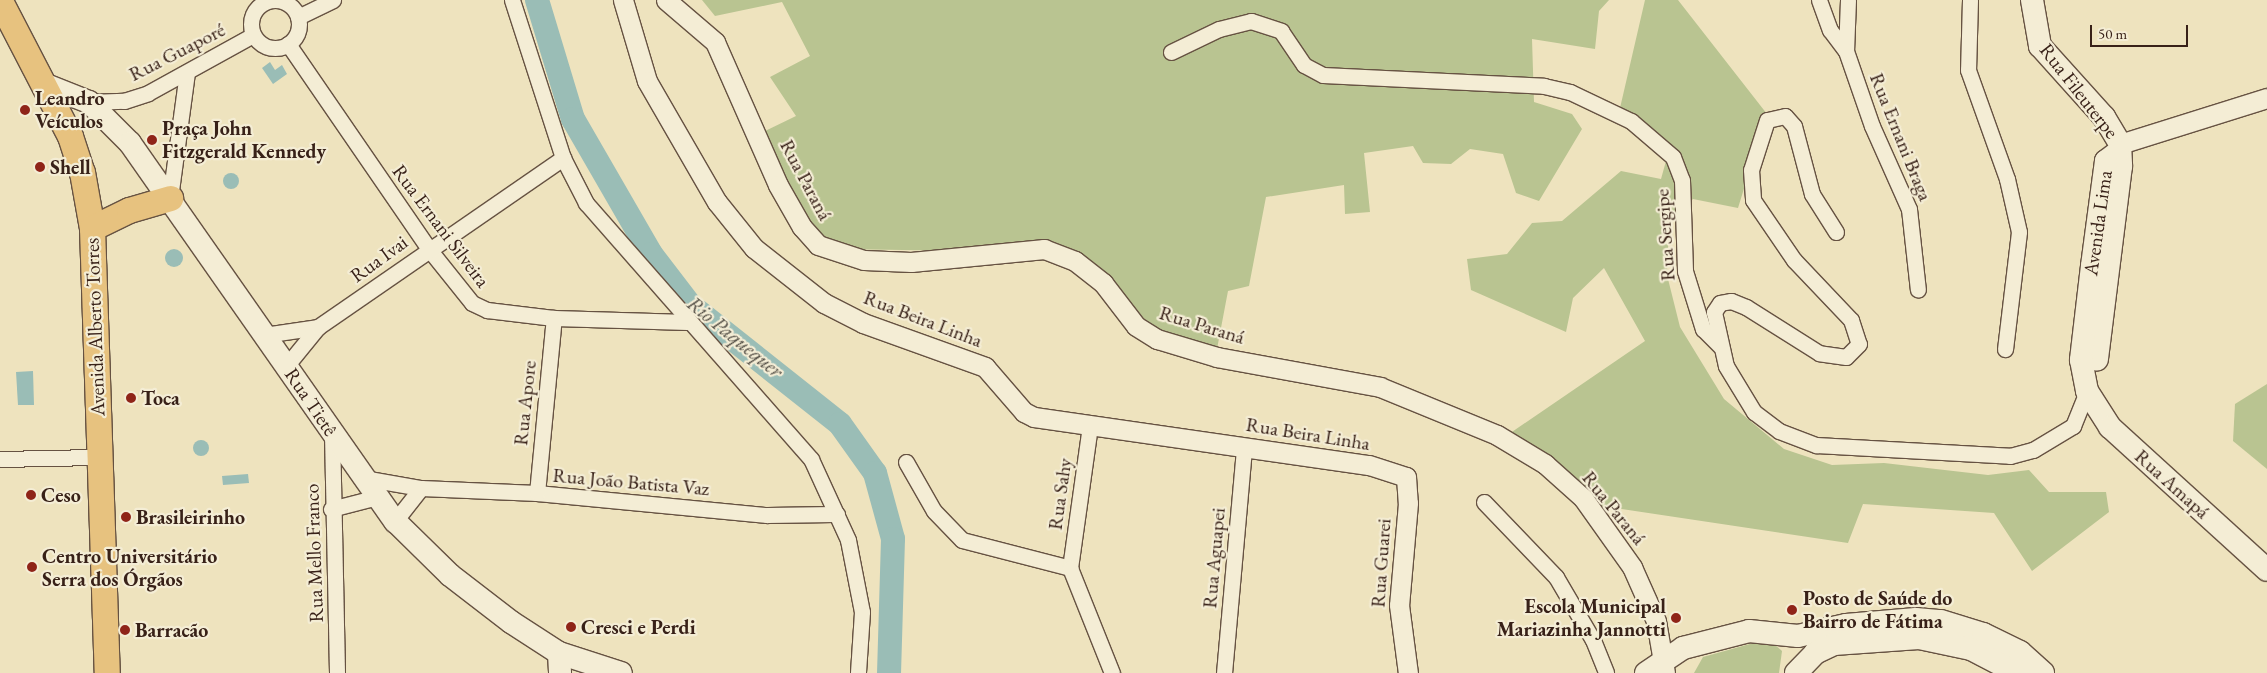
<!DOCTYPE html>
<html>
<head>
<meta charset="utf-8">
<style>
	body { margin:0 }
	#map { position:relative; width:2267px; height:673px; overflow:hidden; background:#eee3be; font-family:"EB Garamond",serif }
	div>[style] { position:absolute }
	.green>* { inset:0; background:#b9c491 }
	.water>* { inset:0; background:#9abdb6 }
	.round { border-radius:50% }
	.river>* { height:24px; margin:-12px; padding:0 12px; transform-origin:12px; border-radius:12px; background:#9abdb6 }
	.roads { filter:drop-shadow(1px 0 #665242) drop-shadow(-1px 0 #665242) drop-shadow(0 1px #665242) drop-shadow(0 -1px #665242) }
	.minor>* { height:15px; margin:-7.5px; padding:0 7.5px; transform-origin:7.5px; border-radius:7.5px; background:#f4edd5 }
	.minor>.ring { margin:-7.5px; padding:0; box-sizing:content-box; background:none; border:15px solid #f4edd5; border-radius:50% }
	.tertiary>* { height:19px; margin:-9.5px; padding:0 9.5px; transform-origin:9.5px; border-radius:9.5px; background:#f4edd5 }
	.secondary>* { height:22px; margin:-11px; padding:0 11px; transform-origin:11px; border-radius:11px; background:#f4edd5 }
	.primary>* { height:25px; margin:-12.5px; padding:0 12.5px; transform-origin:12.5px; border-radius:12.5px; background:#e7c27f }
	.dots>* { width:14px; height:14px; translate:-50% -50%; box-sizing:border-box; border:2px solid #f4edd5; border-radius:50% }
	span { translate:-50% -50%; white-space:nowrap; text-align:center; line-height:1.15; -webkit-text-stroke:4.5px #f4edd5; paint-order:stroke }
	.street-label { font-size:20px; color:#382118 }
	.poi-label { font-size:20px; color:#382118; font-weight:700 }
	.left { translate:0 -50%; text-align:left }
	.right { translate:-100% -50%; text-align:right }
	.water-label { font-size:21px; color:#555047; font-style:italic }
	.scale { position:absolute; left:2090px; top:25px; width:98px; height:22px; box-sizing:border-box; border:2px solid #382118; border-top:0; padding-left:6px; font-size:15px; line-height:18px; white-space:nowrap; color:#382118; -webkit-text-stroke:4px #f4edd5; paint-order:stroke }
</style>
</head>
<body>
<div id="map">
	<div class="green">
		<div style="clip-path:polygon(702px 0,1609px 0,1599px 11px,1595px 49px,1532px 39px,1534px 102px,1572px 114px,1582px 129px,1539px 201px,1516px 193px,1503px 154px,1470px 149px,1451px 164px,1423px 163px,1413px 146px,1364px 153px,1370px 212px,1345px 214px,1344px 185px,1266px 197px,1249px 286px,1228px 291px,1217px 349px,1157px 334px,1071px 265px,1039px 252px,837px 249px,812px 231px,761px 133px,796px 116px,770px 77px,810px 56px,782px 2px,715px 16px)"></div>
		<div style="clip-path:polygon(1645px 0,1678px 0,1767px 114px,1738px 208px,1693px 199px,1669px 221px,1667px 275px,1680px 327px,1724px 399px,1784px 449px,1832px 465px,1884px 463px,1988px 475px,2029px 470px,2049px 492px,2106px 492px,2109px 512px,2032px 571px,1994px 513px,1863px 504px,1848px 543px,1595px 505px,1506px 436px,1645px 341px,1604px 268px,1573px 298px,1566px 332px,1471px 290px,1467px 259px,1507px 254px,1532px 223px,1562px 221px,1621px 171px,1661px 179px,1666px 161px,1653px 145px,1617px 121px)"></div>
		<div style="clip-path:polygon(2267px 384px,2267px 469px,2233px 441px,2235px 404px)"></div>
		<div style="clip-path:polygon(1768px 639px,1782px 651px,1779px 673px,1694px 673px,1703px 657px)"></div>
	</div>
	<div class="water">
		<div style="clip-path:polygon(270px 62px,275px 70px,282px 65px,287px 74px,273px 84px,262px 68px)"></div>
		<div class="round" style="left:223px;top:173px;width:16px;height:16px"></div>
		<div class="round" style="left:165px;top:249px;width:18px;height:18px"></div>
		<div style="clip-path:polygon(33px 371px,34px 405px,18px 405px,16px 372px)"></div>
		<div class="round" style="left:193px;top:440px;width:16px;height:16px"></div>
		<div style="clip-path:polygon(248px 474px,249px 483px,223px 485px,222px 476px)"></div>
	</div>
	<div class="river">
		<div style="left:537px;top:0;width:124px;rotate:73.2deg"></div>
		<div style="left:573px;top:119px;width:156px;rotate:60deg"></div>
		<div style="left:651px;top:254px;width:64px;rotate:52.6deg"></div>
		<div style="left:690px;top:305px;width:191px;rotate:38.4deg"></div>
		<div style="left:840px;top:424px;width:60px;rotate:54.5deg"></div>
		<div style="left:875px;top:473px;width:68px;rotate:74.7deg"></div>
		<div style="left:893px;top:539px;width:134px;rotate:91.7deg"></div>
	</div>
	<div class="roads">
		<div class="minor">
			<div style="left:512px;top:0;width:166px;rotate:72.1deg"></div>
			<div style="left:563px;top:158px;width:51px;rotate:62.9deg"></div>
			<div style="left:586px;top:203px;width:341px;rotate:48.7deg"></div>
			<div style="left:811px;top:459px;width:89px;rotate:65.4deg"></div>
			<div style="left:848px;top:540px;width:73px;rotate:79deg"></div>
			<div style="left:862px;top:612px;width:61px;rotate:93.8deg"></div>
			<div style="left:1819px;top:0;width:32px;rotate:70deg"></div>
			<div style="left:1830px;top:30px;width:26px;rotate:53deg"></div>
			<div style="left:1848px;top:0;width:51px;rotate:92.2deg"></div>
			<div style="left:1846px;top:51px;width:79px;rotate:70.9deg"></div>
			<div style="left:1872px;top:126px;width:91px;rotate:66deg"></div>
			<div style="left:1909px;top:209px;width:81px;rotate:83.7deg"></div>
			<div style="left:1970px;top:0;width:70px;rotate:91.6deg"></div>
			<div style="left:1968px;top:70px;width:116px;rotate:70.3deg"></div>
			<div style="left:2007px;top:179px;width:54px;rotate:77.2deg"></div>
			<div style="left:2019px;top:232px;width:118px;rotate:96.8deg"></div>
			<div class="ring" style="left:251px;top:0;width:33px;height:33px"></div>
			<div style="left:298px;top:17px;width:39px;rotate:-26deg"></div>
			<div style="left:288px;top:44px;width:247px;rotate:55.5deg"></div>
			<div style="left:428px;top:248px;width:70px;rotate:51.3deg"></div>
			<div style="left:472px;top:303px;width:17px;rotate:25deg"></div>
			<div style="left:487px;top:310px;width:67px;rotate:6.8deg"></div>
			<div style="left:554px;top:318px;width:133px;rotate:1.7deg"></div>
			<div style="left:1171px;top:52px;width:53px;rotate:-25.6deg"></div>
			<div style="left:1219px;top:29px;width:33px;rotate:-14deg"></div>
			<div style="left:1251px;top:21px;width:32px;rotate:18deg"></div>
			<div style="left:1281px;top:31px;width:41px;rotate:55.9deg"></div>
			<div style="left:1304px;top:65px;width:21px;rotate:28deg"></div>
			<div style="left:1323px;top:75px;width:221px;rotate:2.8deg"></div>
			<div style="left:1544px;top:86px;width:27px;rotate:13deg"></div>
			<div style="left:1570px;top:92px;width:68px;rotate:25.4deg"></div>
			<div style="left:1631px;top:121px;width:55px;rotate:40.6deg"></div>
			<div style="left:1673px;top:157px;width:25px;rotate:69deg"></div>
			<div style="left:1682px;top:180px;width:91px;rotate:88.1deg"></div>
			<div style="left:1685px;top:271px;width:61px;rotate:72.8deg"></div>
			<div style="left:1703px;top:329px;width:24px;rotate:45deg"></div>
			<div style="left:89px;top:102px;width:35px;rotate:-2deg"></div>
			<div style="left:124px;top:101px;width:25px;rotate:-18deg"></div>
			<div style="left:148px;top:93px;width:120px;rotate:-28.9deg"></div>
			<div style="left:170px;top:198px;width:126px;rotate:-82.3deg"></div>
			<div style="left:1836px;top:232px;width:45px;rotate:-122.3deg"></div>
			<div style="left:1812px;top:194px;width:70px;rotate:-104.8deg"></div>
			<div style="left:1794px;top:126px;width:13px;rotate:-132deg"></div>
			<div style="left:1785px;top:116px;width:18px;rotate:167deg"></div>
			<div style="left:1767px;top:120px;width:52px;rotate:107.7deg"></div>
			<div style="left:1751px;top:170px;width:30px;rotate:86deg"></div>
			<div style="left:1753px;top:200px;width:73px;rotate:55.7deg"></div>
			<div style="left:1794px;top:260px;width:83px;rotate:46.5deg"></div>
			<div style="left:1851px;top:320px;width:25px;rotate:72deg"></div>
			<div style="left:1859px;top:344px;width:18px;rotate:135deg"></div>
			<div style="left:1846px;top:357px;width:27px;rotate:-172deg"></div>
			<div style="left:1819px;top:353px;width:86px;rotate:-147.8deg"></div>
			<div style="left:1746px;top:307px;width:16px;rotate:-158deg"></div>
			<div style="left:1731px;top:301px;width:11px;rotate:170deg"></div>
			<div style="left:1720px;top:303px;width:11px;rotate:124deg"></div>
			<div style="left:1714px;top:312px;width:55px;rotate:77.5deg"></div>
			<div style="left:1726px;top:366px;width:54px;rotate:58.7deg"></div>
			<div style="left:1754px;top:412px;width:31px;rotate:37deg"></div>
			<div style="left:1779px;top:431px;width:40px;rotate:21deg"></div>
			<div style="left:1816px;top:445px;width:194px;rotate:3.2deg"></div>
			<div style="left:2010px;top:456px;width:24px;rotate:-15deg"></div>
			<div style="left:2033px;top:450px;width:47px;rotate:-31deg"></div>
			<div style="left:2073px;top:426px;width:38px;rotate:-68deg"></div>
			<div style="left:264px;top:335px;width:55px;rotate:-8.4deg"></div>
			<div style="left:287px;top:365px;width:49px;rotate:-50.8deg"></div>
			<div style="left:318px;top:327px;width:298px;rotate:-34.6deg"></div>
			<div style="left:332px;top:433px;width:240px;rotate:88.8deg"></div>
			<div style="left:0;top:459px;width:98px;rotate:-1.2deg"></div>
			<div style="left:906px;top:462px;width:56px;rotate:60.3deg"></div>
			<div style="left:934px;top:511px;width:40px;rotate:46deg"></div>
			<div style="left:962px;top:540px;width:112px;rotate:14.5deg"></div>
			<div style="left:363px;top:478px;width:59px;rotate:9.8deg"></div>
			<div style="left:421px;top:488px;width:116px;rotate:2.5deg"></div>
			<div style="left:537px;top:493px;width:231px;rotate:5.5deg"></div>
			<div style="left:767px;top:515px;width:70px;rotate:-0.8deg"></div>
			<div style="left:537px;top:493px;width:176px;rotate:-84.5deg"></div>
			<div style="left:1484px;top:502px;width:104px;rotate:46.2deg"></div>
			<div style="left:1556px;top:577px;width:73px;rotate:59.6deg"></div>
			<div style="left:1593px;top:640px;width:35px;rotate:68deg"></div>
			<div style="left:331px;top:509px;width:48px;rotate:-14.6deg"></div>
			<div style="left:395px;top:521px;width:42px;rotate:-51.8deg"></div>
			<div style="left:1070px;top:568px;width:143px;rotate:-82deg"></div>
			<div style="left:1070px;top:568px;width:113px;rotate:68.2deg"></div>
			<div style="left:1224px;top:673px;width:227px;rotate:-84.9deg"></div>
		</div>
		<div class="tertiary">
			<div style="left:623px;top:0;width:84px;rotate:73.5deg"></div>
			<div style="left:647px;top:81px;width:140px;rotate:60deg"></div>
			<div style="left:717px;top:202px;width:59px;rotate:51.2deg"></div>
			<div style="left:754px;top:248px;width:89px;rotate:38.2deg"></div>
			<div style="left:824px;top:303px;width:44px;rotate:27.1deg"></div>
			<div style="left:863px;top:323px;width:130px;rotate:19.8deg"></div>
			<div style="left:985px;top:367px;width:60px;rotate:49.1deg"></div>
			<div style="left:1024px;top:412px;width:11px;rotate:27deg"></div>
			<div style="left:1034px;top:417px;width:338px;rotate:8.2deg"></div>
			<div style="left:1369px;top:465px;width:39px;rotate:18deg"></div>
			<div style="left:1406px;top:477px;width:26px;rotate:86deg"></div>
			<div style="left:1408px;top:503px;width:102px;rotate:95deg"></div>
			<div style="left:1399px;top:605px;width:69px;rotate:82.5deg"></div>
			<div style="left:666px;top:0;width:65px;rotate:40.6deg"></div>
			<div style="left:715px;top:42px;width:156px;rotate:66.2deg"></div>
			<div style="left:778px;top:185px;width:48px;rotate:60.3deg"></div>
			<div style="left:802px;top:227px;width:24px;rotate:48deg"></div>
			<div style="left:818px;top:245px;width:48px;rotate:18.1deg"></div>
			<div style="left:864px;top:260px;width:47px;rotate:2.4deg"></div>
			<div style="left:911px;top:262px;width:134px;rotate:-5.6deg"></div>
			<div style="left:1044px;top:249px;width:33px;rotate:21deg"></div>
			<div style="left:1075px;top:261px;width:36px;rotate:38deg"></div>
			<div style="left:1103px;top:283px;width:54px;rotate:52.5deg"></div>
			<div style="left:1136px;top:326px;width:25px;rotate:32deg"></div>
			<div style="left:1157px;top:339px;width:63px;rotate:16.7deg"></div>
			<div style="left:1217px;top:357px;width:166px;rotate:10.4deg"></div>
			<div style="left:1380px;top:387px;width:126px;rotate:22.3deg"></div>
			<div style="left:1497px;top:435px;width:56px;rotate:31.1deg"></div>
			<div style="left:1545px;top:464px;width:51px;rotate:41.8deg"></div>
			<div style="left:1583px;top:498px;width:85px;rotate:54.6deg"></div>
			<div style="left:1632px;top:567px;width:59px;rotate:66deg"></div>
			<div style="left:1656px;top:621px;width:53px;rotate:80.2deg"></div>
			<div style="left:2120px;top:144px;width:154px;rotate:-17.4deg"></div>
		</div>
		<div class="secondary">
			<div style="left:2032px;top:0;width:47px;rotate:80.1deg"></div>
			<div style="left:2040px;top:46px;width:96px;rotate:48deg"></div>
			<div style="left:2104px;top:117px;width:31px;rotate:59deg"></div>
			<div style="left:2120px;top:144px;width:22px;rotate:87deg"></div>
			<div style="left:2121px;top:166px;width:195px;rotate:97.1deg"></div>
			<div style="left:46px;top:85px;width:46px;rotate:21.6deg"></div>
			<div style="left:89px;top:102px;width:58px;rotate:45deg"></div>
			<div style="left:130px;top:143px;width:462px;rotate:55deg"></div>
			<div style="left:395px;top:521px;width:77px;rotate:44.5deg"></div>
			<div style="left:450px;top:575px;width:77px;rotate:37.6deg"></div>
			<div style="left:511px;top:622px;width:57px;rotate:32.9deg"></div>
			<div style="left:559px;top:653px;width:65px;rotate:17.9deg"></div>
			<div style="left:2118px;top:152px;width:15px;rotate:143deg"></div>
			<div style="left:2106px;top:161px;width:106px;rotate:97.6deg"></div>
			<div style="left:2092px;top:266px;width:95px;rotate:96.7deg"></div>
			<div style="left:2081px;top:360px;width:32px;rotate:79deg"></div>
			<div style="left:2087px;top:391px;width:43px;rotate:57.4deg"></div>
			<div style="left:2110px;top:427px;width:212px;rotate:42.3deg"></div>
			<div style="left:559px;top:653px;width:20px;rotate:87deg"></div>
			<div style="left:1646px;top:673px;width:45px;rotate:-34deg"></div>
			<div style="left:1683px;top:648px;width:68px;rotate:-14.4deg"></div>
			<div style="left:1749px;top:631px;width:49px;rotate:5.8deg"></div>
			<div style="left:1798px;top:636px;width:49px;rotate:-12.9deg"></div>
			<div style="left:1846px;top:625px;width:70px;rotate:-4.9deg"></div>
			<div style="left:1916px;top:619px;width:25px;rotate:5deg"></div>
			<div style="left:1941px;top:621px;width:44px;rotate:17.2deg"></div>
			<div style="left:1983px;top:634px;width:41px;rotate:25.9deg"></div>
			<div style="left:2020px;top:652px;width:31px;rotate:42deg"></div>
			<div style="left:1796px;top:673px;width:28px;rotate:-46deg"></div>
			<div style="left:1815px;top:653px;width:21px;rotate:-25deg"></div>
			<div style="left:1834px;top:644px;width:85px;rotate:-4deg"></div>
			<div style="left:1919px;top:638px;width:53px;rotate:11.9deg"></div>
			<div style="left:1971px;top:649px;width:52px;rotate:27.6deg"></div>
		</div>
		<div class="primary">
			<div style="left:0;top:1px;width:152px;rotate:62.6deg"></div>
			<div style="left:70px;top:136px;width:38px;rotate:72deg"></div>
			<div style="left:82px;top:172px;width:57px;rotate:79.9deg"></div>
			<div style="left:92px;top:228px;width:445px;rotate:88.1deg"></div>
			<div style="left:92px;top:228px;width:41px;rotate:-25.9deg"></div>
			<div style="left:129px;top:210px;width:43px;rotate:-16.3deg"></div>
		</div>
	</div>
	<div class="dots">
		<div style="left:25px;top:110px;background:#8f2418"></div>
		<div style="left:152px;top:140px;background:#8f2418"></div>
		<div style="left:40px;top:167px;background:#8f2418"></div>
		<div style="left:131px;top:398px;background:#8f2418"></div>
		<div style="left:31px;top:495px;background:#8f2418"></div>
		<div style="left:126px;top:517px;background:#8f2418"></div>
		<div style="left:32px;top:567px;background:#8f2418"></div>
		<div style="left:1792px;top:610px;background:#8f2418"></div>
		<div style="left:1676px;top:618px;background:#8f2418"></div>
		<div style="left:571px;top:627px;background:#8f2418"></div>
		<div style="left:125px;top:630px;background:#8f2418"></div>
	</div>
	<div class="street-label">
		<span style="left:177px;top:52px;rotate:-27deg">Rua Guaporé</span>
		<span style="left:2079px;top:91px;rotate:52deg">Rua Fileuterpe</span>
		<span style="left:1901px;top:137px;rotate:68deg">Rua Ernani Braga</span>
		<span style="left:806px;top:180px;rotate:62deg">Rua Paraná</span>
		<span style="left:2098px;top:223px;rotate:-82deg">Avenida Lima</span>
		<span style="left:441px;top:226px;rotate:53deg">Rua Ernani Silveira</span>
		<span style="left:1665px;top:235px;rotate:-94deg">Rua Sergipe</span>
		<span style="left:379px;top:259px;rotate:-36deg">Rua Ivai</span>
		<span style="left:923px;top:319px;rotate:21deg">Rua Beira Linha</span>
		<span style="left:1202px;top:325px;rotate:17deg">Rua Paraná</span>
		<span style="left:95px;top:327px;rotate:-92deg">Avenida Alberto Torres</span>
		<span style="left:311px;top:402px;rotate:56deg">Rua Tietê</span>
		<span style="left:525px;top:403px;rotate:-84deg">Rua Apore</span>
		<span style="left:1308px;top:434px;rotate:9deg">Rua Beira Linha</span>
		<span style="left:631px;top:482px;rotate:5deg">Rua João Batista Vaz</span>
		<span style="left:2172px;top:484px;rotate:42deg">Rua Amapá</span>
		<span style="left:1060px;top:494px;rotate:-82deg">Rua Sahy</span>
		<span style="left:1614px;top:508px;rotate:51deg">Rua Paraná</span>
		<span style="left:314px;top:553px;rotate:-92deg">Rua Mello Franco</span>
		<span style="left:1214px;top:558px;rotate:-85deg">Rua Aguapei</span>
		<span style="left:1381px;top:563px;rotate:-86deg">Rua Guarei</span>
	</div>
	<div class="poi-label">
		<span class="left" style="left:35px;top:110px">Leandro<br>Veículos</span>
		<span class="left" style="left:162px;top:140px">Praça John<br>Fitzgerald Kennedy</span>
		<span class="left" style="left:50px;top:167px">Shell</span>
		<span class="left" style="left:141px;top:398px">Toca</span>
		<span class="left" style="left:41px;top:495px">Ceso</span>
		<span class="left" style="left:136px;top:517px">Brasileirinho</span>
		<span class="left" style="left:42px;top:568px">Centro Universitário<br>Serra dos Órgãos</span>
		<span class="left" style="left:1803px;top:610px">Posto de Saúde do<br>Bairro de Fátima</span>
		<span class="right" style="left:1666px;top:618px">Escola Municipal<br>Mariazinha Jannotti</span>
		<span class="left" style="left:581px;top:627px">Cresci e Perdi</span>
		<span class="left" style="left:135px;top:630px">Barracão</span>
	</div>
	<div class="water-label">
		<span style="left:735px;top:337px;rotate:39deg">Rio Paquequer</span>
	</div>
	<div class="scale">50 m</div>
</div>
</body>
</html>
